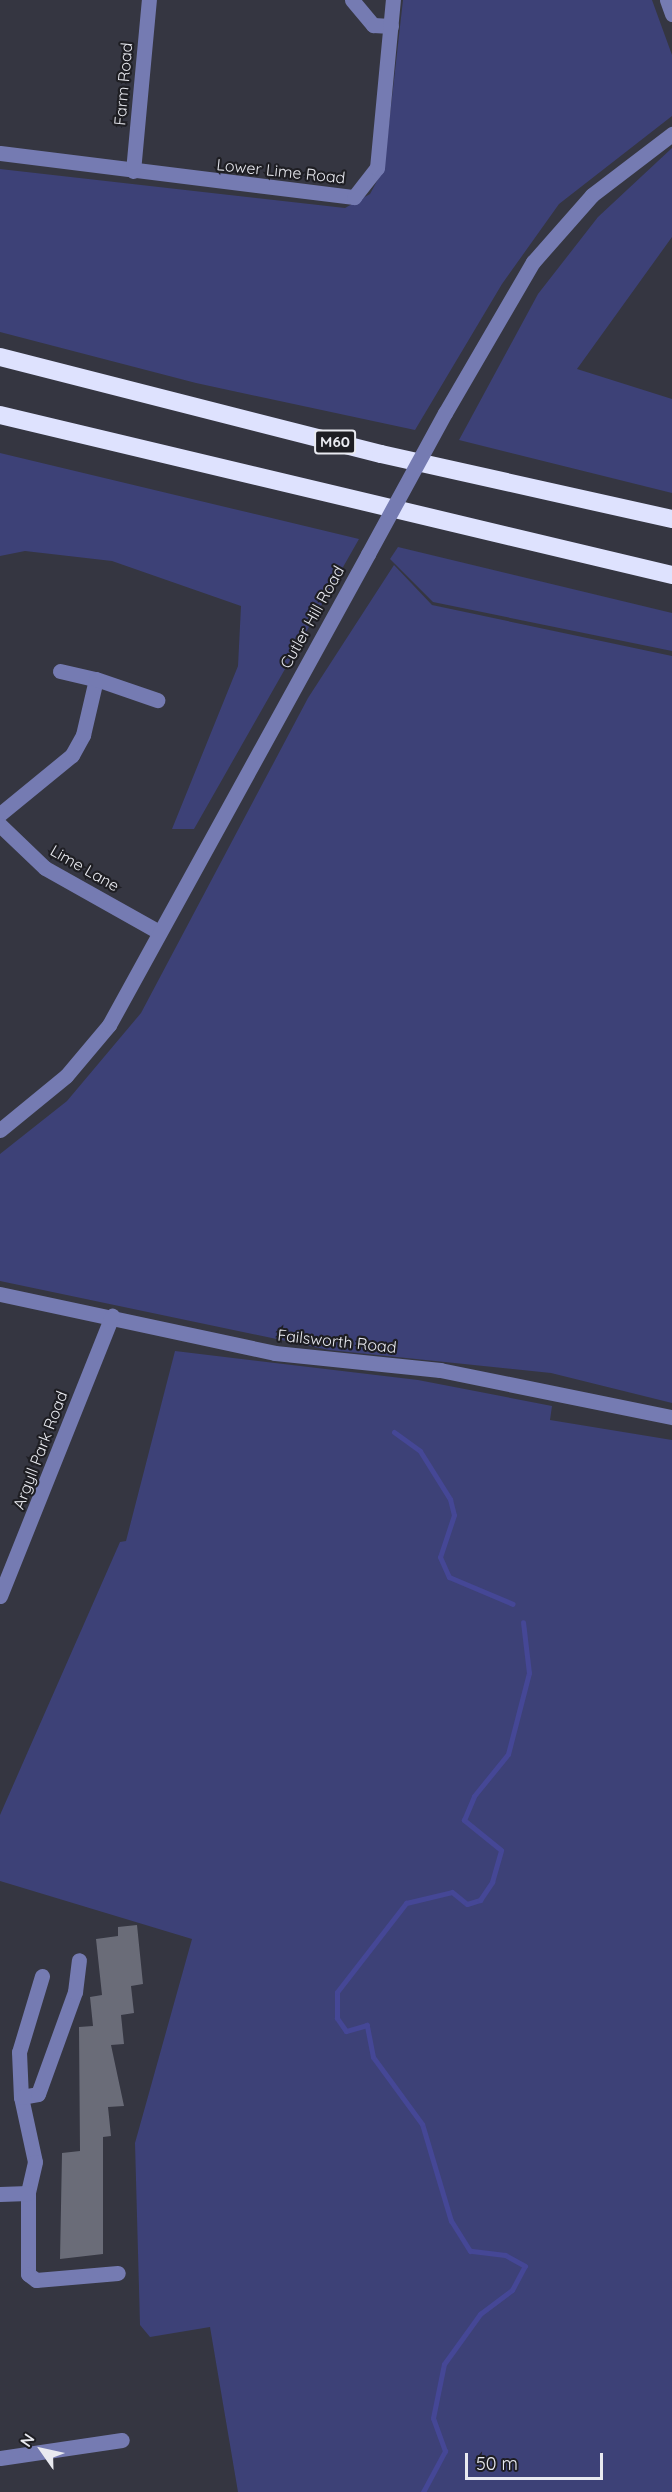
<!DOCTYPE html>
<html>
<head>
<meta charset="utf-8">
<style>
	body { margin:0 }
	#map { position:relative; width:672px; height:2492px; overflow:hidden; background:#353641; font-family:Quicksand,sans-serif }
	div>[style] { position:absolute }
	.green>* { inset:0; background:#3d4177 }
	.stream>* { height:5px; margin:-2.5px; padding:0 2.5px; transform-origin:2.5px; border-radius:2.5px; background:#454796 }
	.building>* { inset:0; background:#6a6c78 }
	.minor>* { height:15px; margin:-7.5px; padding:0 7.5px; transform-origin:7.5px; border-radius:7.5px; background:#757bb2 }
	.highway>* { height:18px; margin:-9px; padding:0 9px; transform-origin:9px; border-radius:9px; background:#dee2fe }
	.minor-bridge>* { height:15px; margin:-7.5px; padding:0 7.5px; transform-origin:7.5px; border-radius:7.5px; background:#757bb2 }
	span { translate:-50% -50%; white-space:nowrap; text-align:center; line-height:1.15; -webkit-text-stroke:4.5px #1e1e23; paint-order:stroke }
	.shield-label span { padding:2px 4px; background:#1e1e23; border:2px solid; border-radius:4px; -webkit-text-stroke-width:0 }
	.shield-label { font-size:15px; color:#e9eaf0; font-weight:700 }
	.street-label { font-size:16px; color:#e9eaf0 }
	.north { position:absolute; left:12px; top:2420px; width:60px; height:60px; -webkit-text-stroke:4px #1e1e23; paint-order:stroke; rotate:304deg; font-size:16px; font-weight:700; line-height:24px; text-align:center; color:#e9eaf0 }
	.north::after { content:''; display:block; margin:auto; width:21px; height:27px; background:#e9eaf0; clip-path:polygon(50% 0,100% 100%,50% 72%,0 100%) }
	.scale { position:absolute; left:465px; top:2453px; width:138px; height:27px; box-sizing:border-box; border:3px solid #e9eaf0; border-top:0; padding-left:8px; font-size:18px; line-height:21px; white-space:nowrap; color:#e9eaf0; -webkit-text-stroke:4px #1e1e23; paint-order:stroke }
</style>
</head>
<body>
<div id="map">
	<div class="green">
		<div style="clip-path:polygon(403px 0,652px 0,672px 55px,672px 116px,559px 204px,502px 284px,415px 430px,196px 383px,0 332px,0 169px,345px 208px,370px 194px,384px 168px)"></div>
		<div style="clip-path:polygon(672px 148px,672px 237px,577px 369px,672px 399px,672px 493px,459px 440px,538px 294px,598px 217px)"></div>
		<div style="clip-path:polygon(0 453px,359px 539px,194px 829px,172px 829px,238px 666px,241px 606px,112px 561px,25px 551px,0 556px)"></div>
		<div style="clip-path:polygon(398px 547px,672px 613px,672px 651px,433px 602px,390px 559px)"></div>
		<div style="clip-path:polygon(394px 565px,432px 605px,672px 656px,672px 1403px,551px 1373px,329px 1350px,0 1281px,0 1154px,67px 1101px,141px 1013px,308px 698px)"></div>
		<div style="clip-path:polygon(175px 1351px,418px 1380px,552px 1406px,550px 1420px,672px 1440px,672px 2492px,238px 2492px,210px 2327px,150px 2337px,140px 2325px,135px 2143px,192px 1939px,0 1881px,0 1815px,120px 1542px,126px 1541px)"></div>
	</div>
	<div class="stream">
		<div style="left:394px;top:1432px;width:32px;rotate:36deg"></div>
		<div style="left:420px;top:1451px;width:57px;rotate:58deg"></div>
		<div style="left:450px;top:1499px;width:16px;rotate:76deg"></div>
		<div style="left:454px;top:1515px;width:44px;rotate:108.4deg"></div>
		<div style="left:440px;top:1557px;width:22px;rotate:66deg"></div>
		<div style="left:449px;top:1577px;width:69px;rotate:22.9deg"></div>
		<div style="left:423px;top:2492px;width:47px;rotate:-61.8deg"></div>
		<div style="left:445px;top:2451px;width:35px;rotate:-110deg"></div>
		<div style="left:433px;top:2418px;width:55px;rotate:-78.5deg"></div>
		<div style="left:444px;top:2364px;width:62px;rotate:-54.2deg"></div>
		<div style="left:480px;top:2314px;width:40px;rotate:-37deg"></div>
		<div style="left:512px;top:2290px;width:27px;rotate:-62deg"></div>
		<div style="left:525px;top:2266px;width:23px;rotate:-151deg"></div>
		<div style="left:505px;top:2255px;width:35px;rotate:-173deg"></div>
		<div style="left:470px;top:2251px;width:36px;rotate:-122deg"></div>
		<div style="left:451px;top:2221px;width:101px;rotate:-106.6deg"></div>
		<div style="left:422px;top:2124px;width:83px;rotate:-126.2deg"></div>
		<div style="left:373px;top:2057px;width:33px;rotate:-101deg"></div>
		<div style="left:367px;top:2025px;width:22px;rotate:164deg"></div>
		<div style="left:346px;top:2031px;width:16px;rotate:-125deg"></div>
		<div style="left:337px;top:2018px;width:26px;rotate:-90deg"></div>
		<div style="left:337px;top:1992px;width:113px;rotate:-52.2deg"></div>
		<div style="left:406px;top:1903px;width:47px;rotate:-13.4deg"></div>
		<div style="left:452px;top:1892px;width:19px;rotate:39deg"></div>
		<div style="left:467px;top:1904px;width:14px;rotate:-17deg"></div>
		<div style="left:480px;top:1900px;width:22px;rotate:-56deg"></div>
		<div style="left:492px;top:1882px;width:33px;rotate:-74deg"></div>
		<div style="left:501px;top:1850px;width:48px;rotate:-141deg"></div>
		<div style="left:464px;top:1820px;width:26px;rotate:-67deg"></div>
		<div style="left:474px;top:1796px;width:54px;rotate:-51deg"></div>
		<div style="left:508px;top:1754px;width:84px;rotate:-75.5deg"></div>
		<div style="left:529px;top:1673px;width:51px;rotate:-96.7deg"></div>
	</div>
	<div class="building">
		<div style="clip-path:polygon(137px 1925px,143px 1984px,131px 1986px,134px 2013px,121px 2015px,124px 2044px,111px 2045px,124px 2106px,108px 2107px,111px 2136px,103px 2137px,103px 2254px,60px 2259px,62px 2153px,80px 2151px,79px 2027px,93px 2026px,90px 1997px,102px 1995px,96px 1939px,118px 1936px,118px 1927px)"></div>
	</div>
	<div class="minor">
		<div style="left:352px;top:0;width:33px;rotate:50deg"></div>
		<div style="left:373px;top:25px;width:18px;rotate:3deg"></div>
		<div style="left:667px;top:0;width:15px;rotate:70deg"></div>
		<div style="left:0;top:153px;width:357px;rotate:7.1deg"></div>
		<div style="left:354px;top:197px;width:37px;rotate:-52deg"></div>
		<div style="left:377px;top:168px;width:169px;rotate:-84.6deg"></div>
		<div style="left:133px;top:171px;width:172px;rotate:-84.7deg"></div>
		<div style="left:445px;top:413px;width:175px;rotate:-59.8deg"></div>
		<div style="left:533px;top:262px;width:89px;rotate:-48.6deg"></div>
		<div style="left:592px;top:195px;width:101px;rotate:-37.3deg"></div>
		<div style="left:60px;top:671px;width:37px;rotate:13deg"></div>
		<div style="left:0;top:814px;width:93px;rotate:-39.3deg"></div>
		<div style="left:72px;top:755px;width:23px;rotate:-61deg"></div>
		<div style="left:83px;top:735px;width:57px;rotate:-76.9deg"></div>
		<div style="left:96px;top:679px;width:65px;rotate:19deg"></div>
		<div style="left:0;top:825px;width:62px;rotate:43.7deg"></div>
		<div style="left:45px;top:868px;width:131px;rotate:29.3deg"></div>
		<div style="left:0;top:1130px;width:85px;rotate:-39.3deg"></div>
		<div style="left:66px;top:1076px;width:67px;rotate:-49.9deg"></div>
		<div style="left:109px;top:1025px;width:538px;rotate:-61.19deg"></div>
		<div style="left:0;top:1294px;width:281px;rotate:12.1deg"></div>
		<div style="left:275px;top:1353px;width:166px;rotate:5.9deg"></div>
		<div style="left:440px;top:1370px;width:237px;rotate:11.5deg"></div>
		<div style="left:0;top:1596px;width:302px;rotate:-68.2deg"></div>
		<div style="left:42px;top:1976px;width:79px;rotate:106.8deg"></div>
		<div style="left:19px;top:2052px;width:45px;rotate:87.5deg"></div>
		<div style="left:21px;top:2097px;width:66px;rotate:77.8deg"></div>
		<div style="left:35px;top:2162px;width:32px;rotate:103deg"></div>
		<div style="left:28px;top:2193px;width:81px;rotate:90deg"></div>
		<div style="left:28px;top:2274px;width:10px;rotate:37deg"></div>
		<div style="left:36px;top:2280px;width:82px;rotate:-4.9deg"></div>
		<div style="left:21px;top:2097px;width:17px;rotate:-10deg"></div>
		<div style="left:38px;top:2094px;width:109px;rotate:-70.1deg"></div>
		<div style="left:75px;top:1992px;width:32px;rotate:-83deg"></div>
		<div style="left:0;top:2194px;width:28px;rotate:-2deg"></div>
		<div style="left:0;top:2458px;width:123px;rotate:-8.4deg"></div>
	</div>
	<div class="highway">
		<div style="left:0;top:357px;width:393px;rotate:14.3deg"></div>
		<div style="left:381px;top:454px;width:298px;rotate:12.6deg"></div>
		<div style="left:0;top:415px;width:691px;rotate:13.39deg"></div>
	</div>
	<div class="minor-bridge">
		<div style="left:368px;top:554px;width:161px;rotate:-61.4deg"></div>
	</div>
	<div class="shield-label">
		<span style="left:335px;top:442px">M60</span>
	</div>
	<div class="street-label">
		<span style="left:123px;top:84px;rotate:-85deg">Farm Road</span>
		<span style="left:281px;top:171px;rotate:6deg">Lower Lime Road</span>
		<span style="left:312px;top:617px;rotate:-61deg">Cutler Hill Road</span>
		<span style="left:85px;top:868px;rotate:30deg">Lime Lane</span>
		<span style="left:337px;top:1341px;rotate:6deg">Failsworth Road</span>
		<span style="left:40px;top:1450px;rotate:-69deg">Argyll Park Road</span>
	</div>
	<div class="north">N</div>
	<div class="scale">50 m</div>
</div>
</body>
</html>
